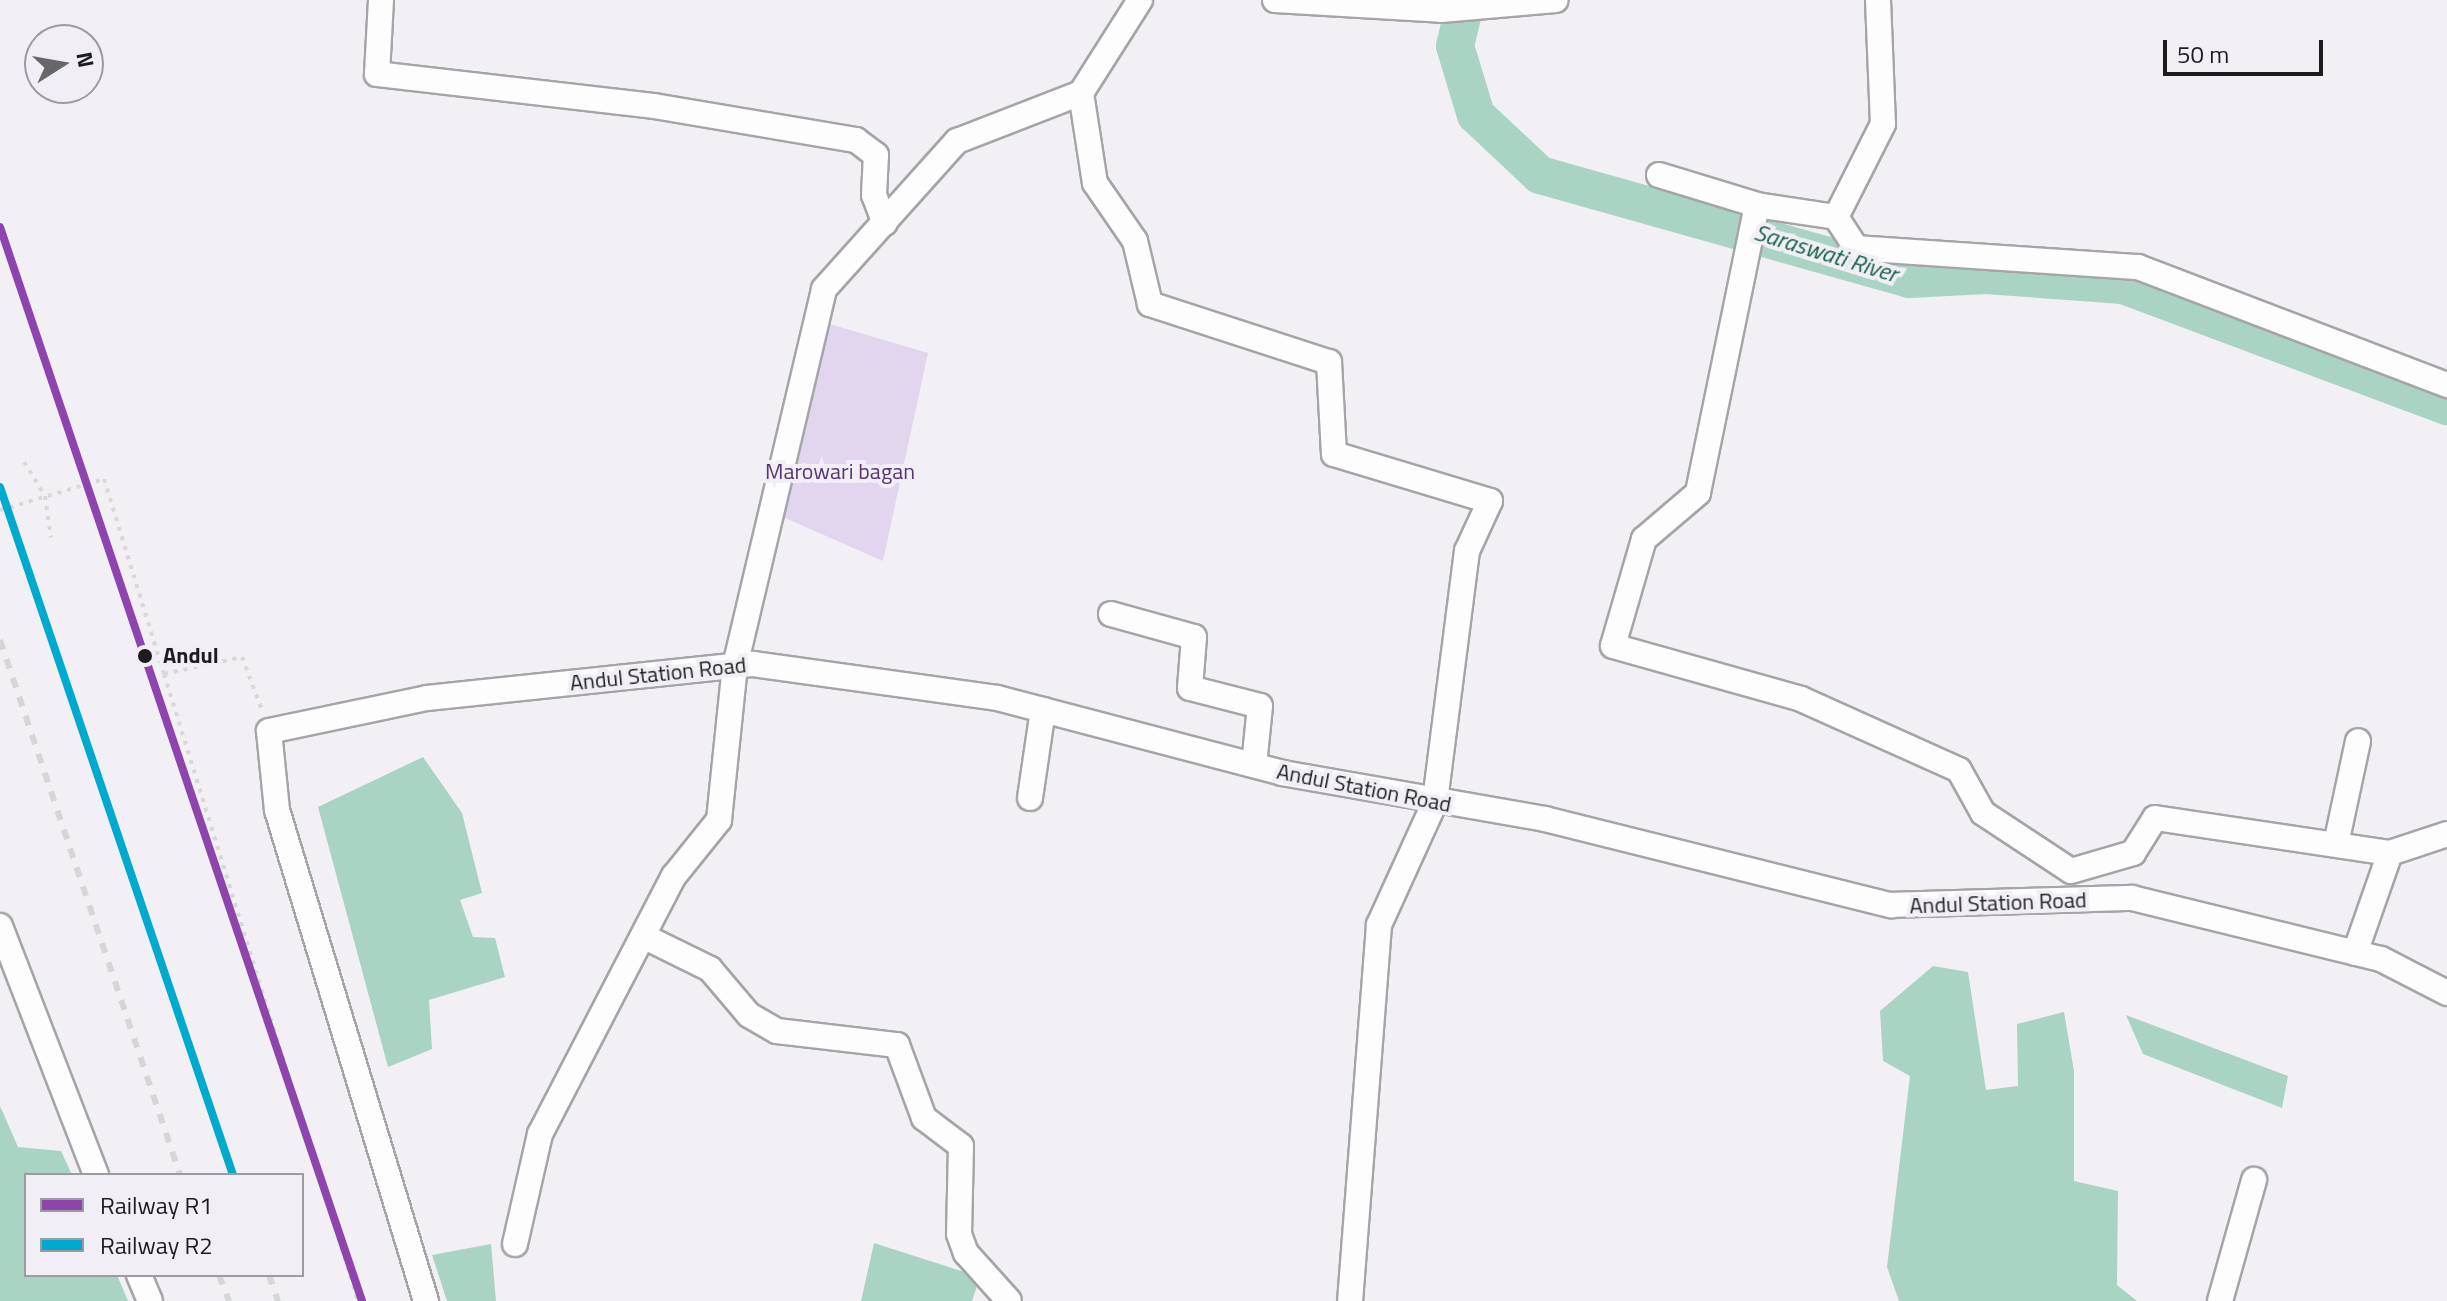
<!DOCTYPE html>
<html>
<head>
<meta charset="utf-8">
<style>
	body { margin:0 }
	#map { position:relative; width:2447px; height:1301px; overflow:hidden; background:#f2f0f4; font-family:"Titillium Web",sans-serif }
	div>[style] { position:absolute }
	.green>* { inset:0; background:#e2d6ee }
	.water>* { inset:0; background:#a9d4c3 }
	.river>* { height:38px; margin:-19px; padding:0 19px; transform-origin:19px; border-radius:19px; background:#a9d4c3 }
	.path>* { height:4px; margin-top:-2px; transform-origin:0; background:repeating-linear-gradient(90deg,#d8d8d9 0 4px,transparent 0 10px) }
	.roads { filter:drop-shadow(2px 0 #a5a4a6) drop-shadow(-2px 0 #a5a4a6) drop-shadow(0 2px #a5a4a6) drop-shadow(0 -2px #a5a4a6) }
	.minor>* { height:24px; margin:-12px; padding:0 12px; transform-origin:12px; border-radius:12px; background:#fdfdfd }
	.rail>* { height:6px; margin-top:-3px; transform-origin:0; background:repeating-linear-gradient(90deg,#d6d6d7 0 10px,transparent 0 20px) }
	.path-bridge>* { height:4px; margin-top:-2px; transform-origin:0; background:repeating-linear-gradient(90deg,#d8d8d9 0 4px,transparent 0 10px) }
	.rail-1>* { height:8px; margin:-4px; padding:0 4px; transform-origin:4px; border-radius:4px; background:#8e44ad }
	.rail-2>* { height:8px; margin:-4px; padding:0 4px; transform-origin:4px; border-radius:4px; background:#00a9ce }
	.dots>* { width:22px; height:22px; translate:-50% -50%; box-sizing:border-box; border:4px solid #f1eff5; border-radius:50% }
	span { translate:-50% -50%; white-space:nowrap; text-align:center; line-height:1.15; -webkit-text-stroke:8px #f1eff5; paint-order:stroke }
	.park-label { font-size:22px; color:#573673 }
	.stop-label { font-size:22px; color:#1c1c1e; font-weight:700 }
	.left { translate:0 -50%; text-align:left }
	.street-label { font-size:22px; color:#1c1c1e }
	.water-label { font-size:24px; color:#156249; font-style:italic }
	.legend { position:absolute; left:24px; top:1173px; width:280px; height:104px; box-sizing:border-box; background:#f1eff5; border:2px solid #9c9b9f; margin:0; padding:10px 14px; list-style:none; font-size:24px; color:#1c1c1e }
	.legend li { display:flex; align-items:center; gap:16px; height:40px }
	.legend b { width:40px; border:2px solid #9c9b9f }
	.north { position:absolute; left:24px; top:24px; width:80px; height:80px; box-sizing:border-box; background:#f1eff5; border:2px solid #9c9b9f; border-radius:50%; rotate:79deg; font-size:22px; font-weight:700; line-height:32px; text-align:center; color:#1c1c1e }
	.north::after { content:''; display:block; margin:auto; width:28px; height:36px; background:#676669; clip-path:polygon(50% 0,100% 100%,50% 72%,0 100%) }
	.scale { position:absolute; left:2163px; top:40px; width:160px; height:36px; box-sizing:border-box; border:4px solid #1c1c1e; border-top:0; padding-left:10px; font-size:24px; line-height:28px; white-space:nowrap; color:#1c1c1e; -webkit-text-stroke:6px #f1eff5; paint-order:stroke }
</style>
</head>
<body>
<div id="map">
	<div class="green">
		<div style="clip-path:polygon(816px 320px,928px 353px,883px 561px,769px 511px)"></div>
	</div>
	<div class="water">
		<div style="clip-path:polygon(423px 757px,462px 813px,482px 893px,460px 900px,473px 937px,495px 938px,505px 977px,429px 1000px,432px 1049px,388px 1067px,318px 807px)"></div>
		<div style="clip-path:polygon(1933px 966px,1968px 972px,1986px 1090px,2018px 1086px,2017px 1024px,2064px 1012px,2074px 1071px,2074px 1181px,2118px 1191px,2117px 1285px,2137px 1301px,1899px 1301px,1887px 1267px,1910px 1076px,1883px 1061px,1880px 1011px)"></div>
		<div style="clip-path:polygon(2126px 1015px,2288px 1076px,2282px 1108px,2143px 1054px)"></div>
		<div style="clip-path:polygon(0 1106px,18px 1147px,61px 1151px,72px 1175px,26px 1175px,26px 1275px,117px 1275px,128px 1301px,0 1301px)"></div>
		<div style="clip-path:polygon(874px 1243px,980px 1277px,972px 1301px,861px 1301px)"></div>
		<div style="clip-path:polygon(491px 1244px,496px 1301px,447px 1301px,432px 1255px)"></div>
	</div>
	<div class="river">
		<div style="left:1466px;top:0;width:47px;rotate:103.4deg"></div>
		<div style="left:1455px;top:46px;width:72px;rotate:73.1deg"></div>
		<div style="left:1476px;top:115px;width:88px;rotate:43.2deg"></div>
		<div style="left:1540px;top:175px;width:383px;rotate:15.7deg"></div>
		<div style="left:1909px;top:279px;width:77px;rotate:-3deg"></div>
		<div style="left:1986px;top:275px;width:137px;rotate:4.2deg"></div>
		<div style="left:2123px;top:285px;width:346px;rotate:20.5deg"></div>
	</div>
	<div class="path">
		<div style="left:24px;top:462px;width:40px;rotate:58deg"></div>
		<div style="left:45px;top:496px;width:42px;rotate:81.9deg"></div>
		<div style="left:104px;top:479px;width:204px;rotate:72.9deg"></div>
		<div style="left:164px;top:674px;width:80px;rotate:-12.3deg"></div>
		<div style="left:242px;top:657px;width:57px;rotate:69.3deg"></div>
		<div style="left:164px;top:674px;width:656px;rotate:72.81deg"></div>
	</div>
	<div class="roads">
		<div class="minor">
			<div style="left:381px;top:0;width:74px;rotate:93.1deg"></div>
			<div style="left:377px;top:74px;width:279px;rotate:6.6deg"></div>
			<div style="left:654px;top:106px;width:205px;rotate:9.6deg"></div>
			<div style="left:856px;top:140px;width:25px;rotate:37deg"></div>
			<div style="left:876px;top:155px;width:40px;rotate:92.9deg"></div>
			<div style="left:874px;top:195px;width:30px;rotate:69deg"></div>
			<div style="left:1275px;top:0;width:166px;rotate:3.4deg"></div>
			<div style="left:1441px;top:10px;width:115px;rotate:-5deg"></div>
			<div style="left:1878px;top:0;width:124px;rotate:87.7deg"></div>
			<div style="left:1883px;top:124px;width:104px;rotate:116.8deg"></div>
			<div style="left:1836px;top:217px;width:80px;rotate:-171.4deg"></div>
			<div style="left:1757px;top:205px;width:294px;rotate:101.6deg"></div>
			<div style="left:1698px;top:493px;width:71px;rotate:139.6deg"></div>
			<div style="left:1644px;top:539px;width:111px;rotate:106.2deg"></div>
			<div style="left:1613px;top:646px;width:195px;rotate:15.7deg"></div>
			<div style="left:1801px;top:699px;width:173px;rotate:24.2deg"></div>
			<div style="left:1959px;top:770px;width:49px;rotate:60.8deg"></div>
			<div style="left:1983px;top:813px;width:105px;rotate:33.4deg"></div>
			<div style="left:2071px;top:871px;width:65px;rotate:-16.2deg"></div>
			<div style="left:2133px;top:853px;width:41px;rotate:-57.8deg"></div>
			<div style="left:2155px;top:818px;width:238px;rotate:8.5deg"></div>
			<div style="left:2390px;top:853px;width:106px;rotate:109.3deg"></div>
			<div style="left:1081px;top:93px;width:91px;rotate:81.2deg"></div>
			<div style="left:1095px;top:183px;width:70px;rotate:55.4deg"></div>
			<div style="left:1135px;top:241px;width:65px;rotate:76.6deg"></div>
			<div style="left:1150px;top:304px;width:188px;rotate:18deg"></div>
			<div style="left:1329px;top:362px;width:92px;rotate:86.9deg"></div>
			<div style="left:1334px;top:454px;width:163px;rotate:16.8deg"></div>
			<div style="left:1490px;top:501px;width:55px;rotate:114.7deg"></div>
			<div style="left:1467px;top:551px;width:253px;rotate:97.3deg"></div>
			<div style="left:1435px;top:802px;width:135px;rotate:114.5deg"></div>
			<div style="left:1379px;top:925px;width:377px;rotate:94.4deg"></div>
			<div style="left:1659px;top:175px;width:102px;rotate:17deg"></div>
			<div style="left:1836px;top:217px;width:37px;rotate:57deg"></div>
			<div style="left:1856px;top:248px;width:283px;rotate:3.9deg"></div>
			<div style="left:2138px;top:267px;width:331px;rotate:20.9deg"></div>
			<div style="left:1111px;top:614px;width:86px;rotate:15.5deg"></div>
			<div style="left:1194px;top:637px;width:51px;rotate:94.5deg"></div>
			<div style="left:1190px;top:688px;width:72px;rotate:14.4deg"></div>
			<div style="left:1260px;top:706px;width:59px;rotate:95.8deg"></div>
			<div style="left:1030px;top:798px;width:89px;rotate:-81.6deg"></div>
			<div style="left:2336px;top:844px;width:105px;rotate:-77.9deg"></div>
			<div style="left:2390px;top:853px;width:60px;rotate:-18.4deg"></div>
			<div style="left:0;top:926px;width:267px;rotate:68.9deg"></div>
			<div style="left:643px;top:936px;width:75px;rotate:26.2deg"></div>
			<div style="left:710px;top:969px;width:60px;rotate:49.7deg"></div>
			<div style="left:749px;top:1015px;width:32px;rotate:30deg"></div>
			<div style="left:777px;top:1031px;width:121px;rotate:6.7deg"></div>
			<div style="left:897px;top:1045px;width:78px;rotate:69.7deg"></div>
			<div style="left:924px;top:1118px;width:46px;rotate:37.1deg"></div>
			<div style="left:961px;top:1146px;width:88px;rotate:91.3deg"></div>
			<div style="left:959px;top:1234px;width:20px;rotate:70deg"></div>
			<div style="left:966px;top:1253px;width:64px;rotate:48.1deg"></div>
			<div style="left:515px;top:1244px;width:113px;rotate:-77.2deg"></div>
			<div style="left:540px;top:1134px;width:291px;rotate:-62.6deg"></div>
			<div style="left:674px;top:876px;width:72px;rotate:-51.2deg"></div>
			<div style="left:719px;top:820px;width:155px;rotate:-84.1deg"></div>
			<div style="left:735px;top:666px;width:387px;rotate:-76.7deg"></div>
			<div style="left:824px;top:289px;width:199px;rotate:-48.1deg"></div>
			<div style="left:957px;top:141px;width:133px;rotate:-21.2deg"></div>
			<div style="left:1081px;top:93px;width:110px;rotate:-57.6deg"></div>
			<div style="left:139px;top:1275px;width:28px;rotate:67deg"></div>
			<div style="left:426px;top:1301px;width:513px;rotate:-106.88deg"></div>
			<div style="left:277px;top:810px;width:79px;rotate:-95.8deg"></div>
			<div style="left:269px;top:731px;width:161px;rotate:-11.8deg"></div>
			<div style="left:427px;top:698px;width:328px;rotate:-6deg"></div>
			<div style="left:753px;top:664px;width:246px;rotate:7.9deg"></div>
			<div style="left:997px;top:698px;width:295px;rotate:14.7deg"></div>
			<div style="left:1282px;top:773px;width:267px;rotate:9.9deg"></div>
			<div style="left:1545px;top:819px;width:357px;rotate:14deg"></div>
			<div style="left:1891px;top:905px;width:241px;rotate:-1.7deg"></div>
			<div style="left:2132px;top:898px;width:256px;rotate:13.8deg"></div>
			<div style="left:2381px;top:959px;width:74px;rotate:27.3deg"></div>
			<div style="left:2220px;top:1301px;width:126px;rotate:-74.3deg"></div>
		</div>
	</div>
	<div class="rail">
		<div style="left:0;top:227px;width:1133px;rotate:71.37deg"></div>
		<div style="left:0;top:487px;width:726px;rotate:71.29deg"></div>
		<div style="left:0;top:640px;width:564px;rotate:71.4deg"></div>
		<div style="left:219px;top:1275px;width:28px;rotate:69deg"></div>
		<div style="left:269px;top:1275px;width:28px;rotate:71deg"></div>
	</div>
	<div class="path-bridge">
		<div style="left:0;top:510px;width:109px;rotate:-16.6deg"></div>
	</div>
	<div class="rail-1">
		<div style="left:0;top:227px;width:1133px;rotate:71.37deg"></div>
	</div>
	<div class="rail-2">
		<div style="left:0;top:487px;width:726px;rotate:71.29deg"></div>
	</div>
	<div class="dots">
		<div style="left:145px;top:656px;background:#1c1c1e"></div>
	</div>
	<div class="park-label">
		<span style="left:840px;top:472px">Marowari bagan</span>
	</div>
	<div class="stop-label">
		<span class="left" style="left:163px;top:656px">Andul</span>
	</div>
	<div class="street-label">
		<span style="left:658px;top:674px;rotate:-6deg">Andul Station Road</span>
		<span style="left:1364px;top:788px;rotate:11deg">Andul Station Road</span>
		<span style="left:1998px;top:903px;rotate:-2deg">Andul Station Road</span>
	</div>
	<div class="water-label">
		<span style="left:1826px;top:253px;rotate:17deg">Saraswati River</span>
	</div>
	<ul class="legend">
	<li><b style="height:10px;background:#8e44ad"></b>Railway R1</li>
	<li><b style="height:10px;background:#00a9ce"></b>Railway R2</li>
	</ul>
	<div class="north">N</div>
	<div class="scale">50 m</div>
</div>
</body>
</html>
